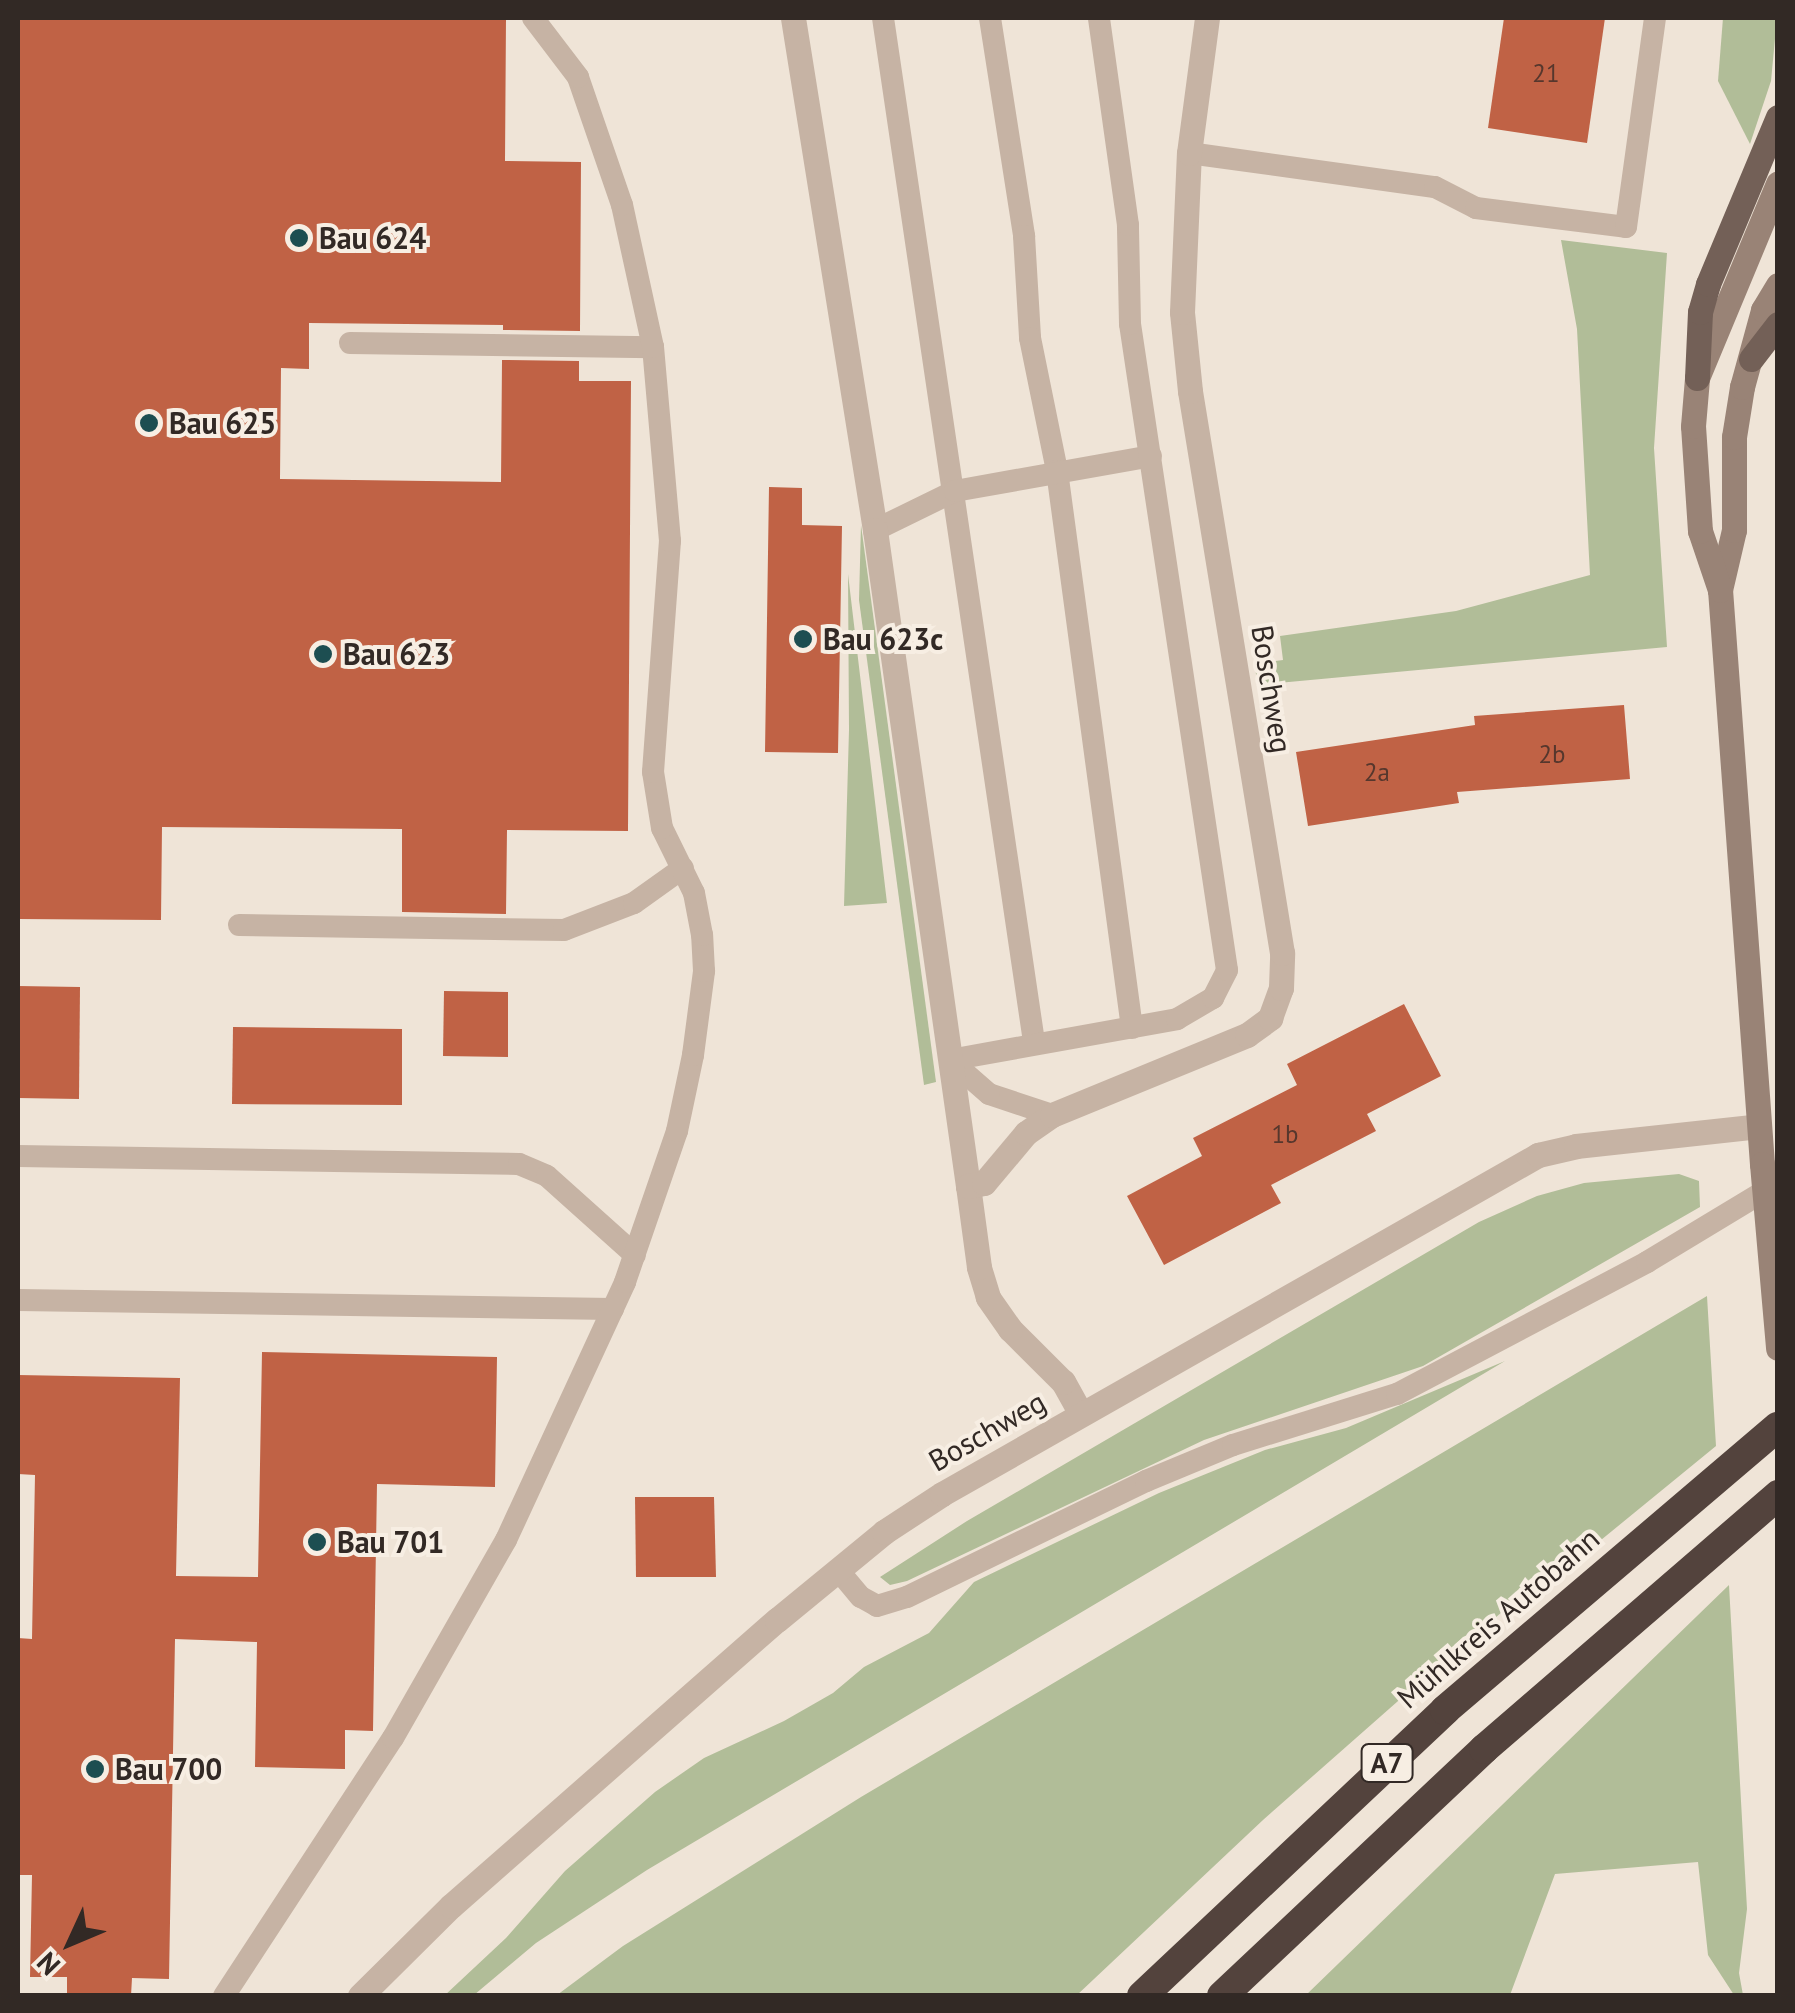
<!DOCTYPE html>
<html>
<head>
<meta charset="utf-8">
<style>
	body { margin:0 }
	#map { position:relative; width:1795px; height:2013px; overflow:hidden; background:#efe4d7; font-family:"PT Sans",sans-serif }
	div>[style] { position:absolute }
	.green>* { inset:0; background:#b1bd98 }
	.building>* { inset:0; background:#c06245 }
	.lane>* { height:22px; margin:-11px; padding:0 11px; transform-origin:11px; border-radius:11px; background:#c6b3a4 }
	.street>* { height:25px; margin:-12.5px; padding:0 12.5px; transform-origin:12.5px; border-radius:12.5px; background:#c6b3a4 }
	.secondary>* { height:25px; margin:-12.5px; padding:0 12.5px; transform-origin:12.5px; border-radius:12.5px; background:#998376 }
	.primary>* { height:25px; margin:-12.5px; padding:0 12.5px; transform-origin:12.5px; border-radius:12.5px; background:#736057 }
	.highway>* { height:30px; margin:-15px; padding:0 15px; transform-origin:15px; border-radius:15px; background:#53433d }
	.secondary-bridge>* { height:25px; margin:-12.5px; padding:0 12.5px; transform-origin:12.5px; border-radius:12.5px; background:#998376 }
	.dots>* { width:28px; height:28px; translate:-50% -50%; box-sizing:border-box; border:5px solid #f7eee3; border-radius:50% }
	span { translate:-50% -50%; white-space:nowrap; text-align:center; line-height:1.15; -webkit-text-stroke:8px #f7eee3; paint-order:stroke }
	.number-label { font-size:25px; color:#56372d }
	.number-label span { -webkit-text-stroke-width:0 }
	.shield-label span { padding:2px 8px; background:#f7eee3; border:2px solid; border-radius:8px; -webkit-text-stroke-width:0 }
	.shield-label { font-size:28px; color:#322925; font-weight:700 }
	.poi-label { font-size:30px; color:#322925; font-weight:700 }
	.left { translate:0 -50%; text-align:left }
	.street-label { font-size:30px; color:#322925 }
	.frame { position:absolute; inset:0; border:20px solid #322925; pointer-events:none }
	.north { position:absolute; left:20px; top:1893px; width:100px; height:100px; -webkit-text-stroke:8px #f7eee3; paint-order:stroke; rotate:226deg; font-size:28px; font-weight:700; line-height:40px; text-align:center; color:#322925 }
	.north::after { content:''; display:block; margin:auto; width:35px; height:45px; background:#322925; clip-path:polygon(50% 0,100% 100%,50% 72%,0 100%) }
</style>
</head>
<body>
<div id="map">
	<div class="green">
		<div style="clip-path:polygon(1723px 18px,1777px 18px,1771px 81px,1750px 144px,1718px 81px)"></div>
		<div style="clip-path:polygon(1561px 240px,1667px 253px,1654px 448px,1667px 647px,1257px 685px,1255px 664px,1283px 660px,1280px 636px,1456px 611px,1590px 575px,1577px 329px)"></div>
		<div style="clip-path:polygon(861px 525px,936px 1082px,924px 1085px,859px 600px)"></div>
		<div style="clip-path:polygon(848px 574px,887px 903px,844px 906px,849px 730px)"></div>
		<div style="clip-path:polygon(1679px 1174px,1699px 1181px,1700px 1207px,1423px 1366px,1204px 1440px,907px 1581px,890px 1585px,880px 1577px,967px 1521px,1479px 1222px,1537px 1196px,1584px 1183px)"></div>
		<div style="clip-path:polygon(1707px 1296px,1716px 1446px,1601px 1540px,1570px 1554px,1406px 1694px,1263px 1820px,1077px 1995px,557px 1995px,623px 1946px,861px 1797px)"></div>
		<div style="clip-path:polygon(1505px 1361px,647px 1870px,536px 1943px,474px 1995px,444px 1996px,506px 1938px,565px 1871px,655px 1792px,704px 1758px,784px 1721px,833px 1693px,864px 1667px,929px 1633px,974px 1582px,1159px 1493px,1265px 1450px,1346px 1428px)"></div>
		<div style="clip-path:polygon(1729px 1585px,1747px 1909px,1739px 1973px,1743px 1995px,1734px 1995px,1708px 1955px,1698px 1862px,1555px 1874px,1510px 1995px,1306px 1995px)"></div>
	</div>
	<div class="building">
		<div style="clip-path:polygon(18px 18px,506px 18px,505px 161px,581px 162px,580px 331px,503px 330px,503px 325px,309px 323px,309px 369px,281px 368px,280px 479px,501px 482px,502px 360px,579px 361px,579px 381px,631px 381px,628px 831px,507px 830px,506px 914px,402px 912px,402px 829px,162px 827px,161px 920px,18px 919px)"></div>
		<div style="clip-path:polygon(1504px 18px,1605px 18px,1587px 143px,1488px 128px)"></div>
		<div style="clip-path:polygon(769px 487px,802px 488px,802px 525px,842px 526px,838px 753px,765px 752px)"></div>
		<div style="clip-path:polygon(1624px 705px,1630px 779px,1457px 792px,1459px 803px,1308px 826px,1296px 752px,1475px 725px,1474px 716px)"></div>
		<div style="clip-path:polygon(18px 986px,80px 987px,79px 1099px,18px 1098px)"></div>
		<div style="clip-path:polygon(444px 991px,508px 992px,508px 1057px,443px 1056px)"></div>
		<div style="clip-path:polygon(1404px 1004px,1441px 1076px,1367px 1114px,1376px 1131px,1271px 1185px,1281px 1203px,1164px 1265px,1127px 1196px,1202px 1156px,1193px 1138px,1297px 1085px,1287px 1064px)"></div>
		<div style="clip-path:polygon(233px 1027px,402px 1029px,402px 1105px,232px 1104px)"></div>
		<div style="clip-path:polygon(262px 1352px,497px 1357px,495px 1487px,377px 1484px,373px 1731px,345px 1730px,345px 1769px,255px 1767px,257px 1642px,175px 1639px,169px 1979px,132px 1978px,131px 1996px,67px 1996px,67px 1977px,30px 1977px,32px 1875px,18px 1875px,18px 1638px,32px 1639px,35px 1475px,18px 1474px,18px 1375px,180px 1378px,176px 1576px,258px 1577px)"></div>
		<div style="clip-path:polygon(635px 1497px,714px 1497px,716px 1577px,636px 1577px)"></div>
	</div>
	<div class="lane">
		<div style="left:883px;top:18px;width:1035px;rotate:81.61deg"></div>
		<div style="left:990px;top:18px;width:221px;rotate:81.1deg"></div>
		<div style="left:1024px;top:236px;width:102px;rotate:86.6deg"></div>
		<div style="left:1030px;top:338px;width:136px;rotate:78.5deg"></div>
		<div style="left:1057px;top:471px;width:562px;rotate:82.33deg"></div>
		<div style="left:1189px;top:153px;width:248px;rotate:7.9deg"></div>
		<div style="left:1435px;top:187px;width:46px;rotate:27.1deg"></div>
		<div style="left:1476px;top:208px;width:151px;rotate:7.2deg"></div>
		<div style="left:1626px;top:227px;width:211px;rotate:-82.1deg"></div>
		<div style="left:350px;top:343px;width:303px;rotate:0.8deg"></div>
		<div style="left:875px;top:530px;width:89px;rotate:-26deg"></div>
		<div style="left:955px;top:491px;width:199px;rotate:-10.1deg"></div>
		<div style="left:239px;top:925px;width:325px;rotate:0.9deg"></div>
		<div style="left:564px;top:930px;width:75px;rotate:-21.1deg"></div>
		<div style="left:634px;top:903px;width:60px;rotate:-35.5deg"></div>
		<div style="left:1052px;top:1115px;width:66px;rotate:-161.6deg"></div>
		<div style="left:989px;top:1094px;width:52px;rotate:-138.9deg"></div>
		<div style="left:950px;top:1060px;width:231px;rotate:-10.2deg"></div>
		<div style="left:1177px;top:1019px;width:42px;rotate:-30.3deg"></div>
		<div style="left:1213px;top:998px;width:31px;rotate:-63deg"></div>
		<div style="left:1227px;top:970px;width:653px;rotate:-98.54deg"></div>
		<div style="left:1130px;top:324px;width:99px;rotate:-91.2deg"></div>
		<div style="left:1128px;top:225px;width:209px;rotate:-98deg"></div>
		<div style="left:18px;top:1156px;width:501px;rotate:0.91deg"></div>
		<div style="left:519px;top:1164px;width:30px;rotate:23deg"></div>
		<div style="left:547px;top:1176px;width:118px;rotate:41.9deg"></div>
		<div style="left:18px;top:1300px;width:595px;rotate:0.87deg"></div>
		<div style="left:838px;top:1570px;width:35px;rotate:50deg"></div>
		<div style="left:861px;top:1597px;width:18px;rotate:29deg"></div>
		<div style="left:877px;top:1606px;width:31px;rotate:-17deg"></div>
		<div style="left:907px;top:1597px;width:266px;rotate:-25.9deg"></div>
		<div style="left:1146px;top:1481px;width:94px;rotate:-22.5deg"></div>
		<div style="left:1233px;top:1445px;width:172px;rotate:-17.3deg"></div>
		<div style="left:1397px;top:1394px;width:283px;rotate:-27.8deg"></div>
		<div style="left:1647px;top:1262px;width:153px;rotate:-31.1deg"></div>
		<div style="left:224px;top:1996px;width:308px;rotate:-56.8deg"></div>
		<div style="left:393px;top:1738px;width:228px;rotate:-60.3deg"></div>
		<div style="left:506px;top:1540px;width:284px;rotate:-65.2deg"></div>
		<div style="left:625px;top:1282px;width:160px;rotate:-71deg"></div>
		<div style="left:677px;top:1131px;width:78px;rotate:-78.1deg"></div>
		<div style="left:693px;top:1055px;width:85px;rotate:-82.5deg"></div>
		<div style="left:704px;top:971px;width:36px;rotate:-93deg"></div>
		<div style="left:702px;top:935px;width:43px;rotate:-100.8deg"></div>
		<div style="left:694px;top:893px;width:72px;rotate:-116.2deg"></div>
		<div style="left:662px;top:828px;width:57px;rotate:-99.1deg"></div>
		<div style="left:653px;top:772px;width:232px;rotate:-85.8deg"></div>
		<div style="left:670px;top:541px;width:195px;rotate:-95deg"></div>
		<div style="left:653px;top:347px;width:145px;rotate:-102.3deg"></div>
		<div style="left:622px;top:205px;width:135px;rotate:-109deg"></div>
		<div style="left:578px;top:77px;width:74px;rotate:-127.3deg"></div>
	</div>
	<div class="street">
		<div style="left:793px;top:18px;width:519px;rotate:80.9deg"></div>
		<div style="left:875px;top:530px;width:663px;rotate:81.93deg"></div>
		<div style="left:1081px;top:1414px;width:37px;rotate:-119deg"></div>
		<div style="left:1063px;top:1382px;width:75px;rotate:-135deg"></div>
		<div style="left:1010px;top:1329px;width:39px;rotate:-125deg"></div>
		<div style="left:988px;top:1297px;width:31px;rotate:-107deg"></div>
		<div style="left:979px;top:1267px;width:82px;rotate:-97.7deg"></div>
		<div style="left:968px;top:1186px;width:16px;rotate:-11deg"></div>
		<div style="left:984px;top:1183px;width:65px;rotate:-50deg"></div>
		<div style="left:1026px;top:1133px;width:32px;rotate:-35deg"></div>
		<div style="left:1052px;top:1115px;width:211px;rotate:-22.3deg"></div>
		<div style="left:1247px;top:1035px;width:29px;rotate:-36deg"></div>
		<div style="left:1270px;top:1018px;width:32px;rotate:-70deg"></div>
		<div style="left:1281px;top:988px;width:35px;rotate:-88deg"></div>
		<div style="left:1282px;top:953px;width:569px;rotate:-99.3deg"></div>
		<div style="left:1190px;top:391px;width:79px;rotate:-95.8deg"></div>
		<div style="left:1182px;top:312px;width:159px;rotate:-87.5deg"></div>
		<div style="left:1189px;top:153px;width:136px;rotate:-82.4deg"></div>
		<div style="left:360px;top:1996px;width:128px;rotate:-44.7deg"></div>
		<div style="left:451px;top:1906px;width:434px;rotate:-41.3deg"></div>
		<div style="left:777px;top:1620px;width:139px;rotate:-39.4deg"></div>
		<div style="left:884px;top:1532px;width:69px;rotate:-33.2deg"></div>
		<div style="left:942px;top:1494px;width:686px;rotate:-29.63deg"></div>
		<div style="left:1538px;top:1155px;width:39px;rotate:-13deg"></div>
		<div style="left:1576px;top:1146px;width:184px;rotate:-6.2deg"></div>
	</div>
	<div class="secondary">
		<div style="left:1720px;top:590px;width:62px;rotate:-76.9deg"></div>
		<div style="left:1734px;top:530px;width:93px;rotate:-90deg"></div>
		<div style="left:1734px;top:437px;width:51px;rotate:-80.9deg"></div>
		<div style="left:1742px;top:387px;width:80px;rotate:-74.7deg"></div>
		<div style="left:1763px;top:310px;width:29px;rotate:-59deg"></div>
		<div style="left:1762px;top:1164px;width:576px;rotate:-94.18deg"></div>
		<div style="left:1720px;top:590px;width:62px;rotate:-108.7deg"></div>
		<div style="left:1700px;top:531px;width:105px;rotate:-93.8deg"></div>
		<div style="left:1693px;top:426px;width:48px;rotate:-85.2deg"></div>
		<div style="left:1697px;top:378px;width:211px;rotate:-67.4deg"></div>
	</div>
	<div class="primary">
		<div style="left:1751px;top:359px;width:44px;rotate:-52.4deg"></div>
		<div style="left:1697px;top:378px;width:66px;rotate:-87.4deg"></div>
		<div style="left:1700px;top:312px;width:29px;rotate:-74deg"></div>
		<div style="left:1708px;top:284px;width:181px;rotate:-67.3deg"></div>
	</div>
	<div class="highway">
		<div style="left:1142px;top:1996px;width:417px;rotate:-43.3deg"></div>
		<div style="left:1445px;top:1710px;width:437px;rotate:-40.4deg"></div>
		<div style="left:1222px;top:1996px;width:360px;rotate:-43.3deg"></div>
		<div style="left:1484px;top:1749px;width:389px;rotate:-40.8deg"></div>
	</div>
	<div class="secondary-bridge">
		<div style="left:1762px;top:1164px;width:185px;rotate:85deg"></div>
	</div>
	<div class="dots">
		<div style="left:299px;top:238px;background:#1d4e51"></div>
		<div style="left:149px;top:423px;background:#1d4e51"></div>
		<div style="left:803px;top:639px;background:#1d4e51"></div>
		<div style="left:323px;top:654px;background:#1d4e51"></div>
		<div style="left:317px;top:1542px;background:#1d4e51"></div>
		<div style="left:95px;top:1769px;background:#1d4e51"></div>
	</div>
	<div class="number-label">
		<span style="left:1546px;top:73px">21</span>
		<span style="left:1552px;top:754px">2b</span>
		<span style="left:1377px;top:772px">2a</span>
		<span style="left:1285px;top:1134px">1b</span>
	</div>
	<div class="shield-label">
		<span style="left:1387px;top:1763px">A7</span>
	</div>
	<div class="poi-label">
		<span class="left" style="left:319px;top:238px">Bau 624</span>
		<span class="left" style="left:169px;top:423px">Bau 625</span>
		<span class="left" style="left:823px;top:639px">Bau 623c</span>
		<span class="left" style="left:343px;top:654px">Bau 623</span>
		<span class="left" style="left:337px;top:1542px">Bau 701</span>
		<span class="left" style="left:115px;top:1769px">Bau 700</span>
	</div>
	<div class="street-label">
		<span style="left:1272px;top:689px;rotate:81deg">Boschweg</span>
		<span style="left:987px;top:1431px;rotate:-30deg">Boschweg</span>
		<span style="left:1498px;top:1618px;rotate:-41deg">Mühlkreis Autobahn</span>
	</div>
	<div class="frame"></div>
	<div class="north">N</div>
</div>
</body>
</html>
